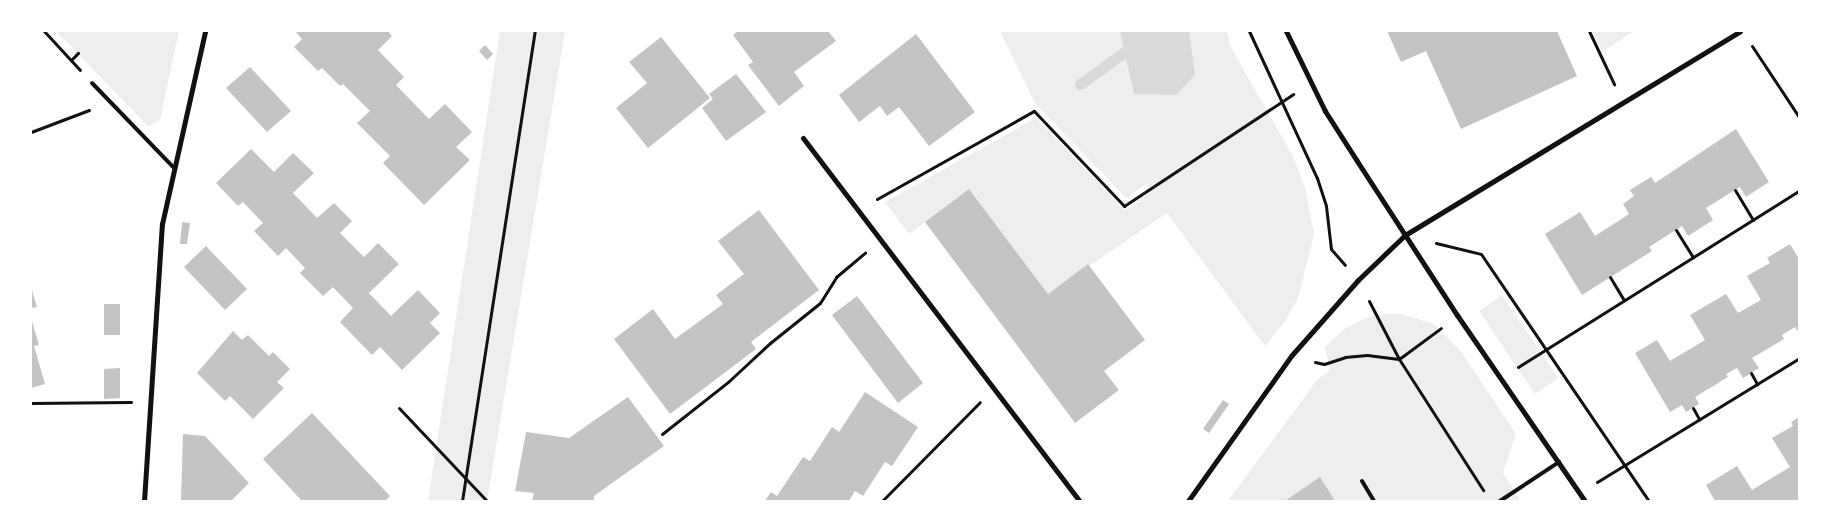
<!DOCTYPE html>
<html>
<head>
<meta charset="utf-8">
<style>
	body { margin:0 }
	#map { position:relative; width:1830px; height:532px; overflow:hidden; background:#fff; font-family:"Sofia Sans Condensed",sans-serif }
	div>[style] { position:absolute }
	.green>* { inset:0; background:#eee }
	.water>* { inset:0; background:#d9d9d9 }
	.stream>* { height:11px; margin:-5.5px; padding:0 5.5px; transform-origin:5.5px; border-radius:5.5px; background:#d9d9d9 }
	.building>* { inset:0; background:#c4c4c4 }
	.path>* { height:3px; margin:-1.5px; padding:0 1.5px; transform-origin:1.5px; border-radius:1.5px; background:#111 }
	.service>* { height:4px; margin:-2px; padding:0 2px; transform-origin:2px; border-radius:2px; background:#111 }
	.minor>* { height:5px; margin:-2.5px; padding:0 2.5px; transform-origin:2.5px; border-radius:2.5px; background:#111 }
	span { translate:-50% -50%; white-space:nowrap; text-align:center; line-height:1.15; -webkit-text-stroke:4px #fff; paint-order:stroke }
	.frame { position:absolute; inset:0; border:32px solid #fff; pointer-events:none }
</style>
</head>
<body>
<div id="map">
	<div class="green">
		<div style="clip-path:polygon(56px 31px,179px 31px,160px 120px,148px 126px)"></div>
		<div style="clip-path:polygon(500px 31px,565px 31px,487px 501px,428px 501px)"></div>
		<div style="clip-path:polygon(1000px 31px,1227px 31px,1231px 48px,1293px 156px,1305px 188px,1314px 234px,1298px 298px,1285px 321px,1265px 346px,1167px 213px,1048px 294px,969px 189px,909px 234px,885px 202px,1036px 118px,1125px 210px,1152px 192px,1146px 184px,1126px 198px,1035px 103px)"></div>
		<div style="clip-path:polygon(1592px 31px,1634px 31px,1602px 52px)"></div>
		<div style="clip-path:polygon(1502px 295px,1558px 378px,1535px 394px,1479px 311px)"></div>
		<div style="clip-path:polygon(1385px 314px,1401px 314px,1434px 324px,1462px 353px,1516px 434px,1503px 473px,1521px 501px,1228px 501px,1317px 380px,1330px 370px,1325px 347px,1346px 328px,1365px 318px)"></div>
	</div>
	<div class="water">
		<div style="clip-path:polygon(1120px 31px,1189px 31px,1195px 75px,1176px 95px,1134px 94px)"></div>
	</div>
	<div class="stream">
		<div style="left:1080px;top:84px;width:91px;rotate:-35.6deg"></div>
	</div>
	<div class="building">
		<div style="clip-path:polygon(295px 31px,388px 31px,392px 36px,378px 50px,404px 77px,396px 85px,429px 119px,445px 104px,472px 132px,456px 147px,470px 160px,424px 205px,383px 163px,390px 156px,357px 123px,370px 111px,343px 84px,340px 86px,322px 68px,318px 71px,294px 47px,302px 39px)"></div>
		<div style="clip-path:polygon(738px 31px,828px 31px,836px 41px,794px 72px,804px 86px,779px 106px,748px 65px,753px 62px,733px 35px)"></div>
		<div style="clip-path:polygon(1387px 31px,1557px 31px,1577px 76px,1461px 129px,1426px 51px,1401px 62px)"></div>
		<div style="clip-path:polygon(916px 34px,975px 112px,929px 146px,899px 107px,887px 116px,880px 106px,859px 122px,839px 95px)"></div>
		<div style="clip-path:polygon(661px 37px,710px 98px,648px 148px,616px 108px,647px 83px,629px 62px)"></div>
		<div style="clip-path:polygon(485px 45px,493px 54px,487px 60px,479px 51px)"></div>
		<div style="clip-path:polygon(250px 67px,291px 111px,267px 132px,226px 88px)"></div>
		<div style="clip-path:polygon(736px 74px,766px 112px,726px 141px,702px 108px,713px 99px,709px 94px)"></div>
		<div style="clip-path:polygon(1736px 129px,1769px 182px,1746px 197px,1740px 187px,1735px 190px,1706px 208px,1713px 220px,1688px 236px,1682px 226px,1649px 247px,1652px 251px,1582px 295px,1545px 234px,1580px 212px,1595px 236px,1629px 214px,1623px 204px,1634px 196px,1630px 190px,1651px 177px,1655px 183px)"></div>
		<div style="clip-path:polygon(251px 149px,274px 172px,293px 153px,314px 173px,293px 193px,317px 218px,334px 203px,352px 221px,340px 233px,364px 257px,378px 243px,399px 264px,369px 293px,391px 316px,418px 290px,440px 313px,430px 323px,440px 333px,402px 370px,380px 347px,372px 355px,340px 322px,353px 308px,333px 287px,323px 296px,300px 273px,305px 268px,286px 248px,278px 256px,254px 231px,263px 223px,243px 202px,238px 206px,216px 183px)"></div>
		<div style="clip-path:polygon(969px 189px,1048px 294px,1088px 264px,1145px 340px,1104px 371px,1119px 390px,1075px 423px,925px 222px)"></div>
		<div style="clip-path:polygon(759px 210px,819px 290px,751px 342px,756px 349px,670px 414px,614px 339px,653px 309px,675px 339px,723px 304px,716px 295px,744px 274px,718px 241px)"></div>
		<div style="clip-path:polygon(182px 222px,190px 223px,187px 244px,180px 244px)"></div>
		<div style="clip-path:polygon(1790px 244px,1799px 259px,1799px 333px,1795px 327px,1782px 335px,1784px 339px,1752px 358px,1759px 368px,1743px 378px,1737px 368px,1726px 374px,1728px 377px,1695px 397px,1699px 404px,1686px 412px,1682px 405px,1670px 412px,1635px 353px,1657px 340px,1670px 361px,1705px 340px,1690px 315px,1726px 294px,1738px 313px,1761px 300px,1747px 276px,1770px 263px,1767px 258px)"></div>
		<div style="clip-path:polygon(206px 246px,247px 289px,225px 310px,184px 267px)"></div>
		<div style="clip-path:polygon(31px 287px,37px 307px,31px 308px)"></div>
		<div style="clip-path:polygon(857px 296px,923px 383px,898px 403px,832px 315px)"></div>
		<div style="clip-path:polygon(104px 304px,120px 304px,120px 335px,104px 335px)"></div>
		<div style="clip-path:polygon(31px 318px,39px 345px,34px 346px,45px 384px,31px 388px)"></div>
		<div style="clip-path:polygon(233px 331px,242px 340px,248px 335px,269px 356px,273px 352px,290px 369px,277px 382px,284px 388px,253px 419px,230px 396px,225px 401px,197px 373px)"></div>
		<div style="clip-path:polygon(120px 368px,120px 398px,104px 399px,104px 369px)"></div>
		<div style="clip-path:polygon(865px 392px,918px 427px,892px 466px,885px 462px,863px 496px,855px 491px,849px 501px,765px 501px,771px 492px,777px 496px,803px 457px,810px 461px,832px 427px,839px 432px)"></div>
		<div style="clip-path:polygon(628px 397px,664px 446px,594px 496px,594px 501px,532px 501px,534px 493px,515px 491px,526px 432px,569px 438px)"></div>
		<div style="clip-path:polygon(1223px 400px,1229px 404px,1209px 433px,1203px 429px)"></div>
		<div style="clip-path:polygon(312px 413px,390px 496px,385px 501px,302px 501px,263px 459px)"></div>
		<div style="clip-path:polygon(1799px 417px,1799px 501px,1715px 501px,1706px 485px,1737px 466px,1752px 490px,1790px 467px,1772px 438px,1793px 426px,1791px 422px)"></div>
		<div style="clip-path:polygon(183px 434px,205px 436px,249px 483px,231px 501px,181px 501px)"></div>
		<div style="clip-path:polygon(1320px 477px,1335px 501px,1285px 501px)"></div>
	</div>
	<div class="path">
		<div style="left:44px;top:31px;width:53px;rotate:47.3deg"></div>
		<div style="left:1249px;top:31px;width:162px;rotate:65.2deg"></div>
		<div style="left:1317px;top:178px;width:29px;rotate:72deg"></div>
		<div style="left:1326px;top:206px;width:43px;rotate:83.4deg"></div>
		<div style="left:1331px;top:249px;width:21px;rotate:49deg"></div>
		<div style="left:1589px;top:31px;width:59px;rotate:64.7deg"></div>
		<div style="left:1752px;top:46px;width:85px;rotate:56.5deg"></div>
		<div style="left:71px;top:60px;width:10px;rotate:-45deg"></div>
		<div style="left:31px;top:132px;width:62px;rotate:-20.8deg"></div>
		<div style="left:1735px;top:190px;width:35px;rotate:59deg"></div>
		<div style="left:877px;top:199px;width:180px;rotate:-29.3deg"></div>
		<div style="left:1034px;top:111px;width:131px;rotate:46.5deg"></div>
		<div style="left:1124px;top:206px;width:203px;rotate:-33.5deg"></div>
		<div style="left:1676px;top:230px;width:32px;rotate:58deg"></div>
		<div style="left:1436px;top:243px;width:46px;rotate:13.7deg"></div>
		<div style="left:1481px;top:254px;width:299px;rotate:55.8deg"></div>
		<div style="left:1610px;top:277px;width:27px;rotate:59deg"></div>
		<div style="left:1369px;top:301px;width:65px;rotate:62.7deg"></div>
		<div style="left:1399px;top:359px;width:156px;rotate:57.3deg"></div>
		<div style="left:1315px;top:362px;width:9px;rotate:13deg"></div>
		<div style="left:1324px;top:364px;width:22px;rotate:-18deg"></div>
		<div style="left:1345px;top:357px;width:22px;rotate:-5deg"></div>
		<div style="left:1367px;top:355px;width:32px;rotate:7deg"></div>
		<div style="left:1399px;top:359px;width:52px;rotate:-36.4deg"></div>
		<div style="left:1518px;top:367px;width:332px;rotate:-32.1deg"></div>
		<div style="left:1751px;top:373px;width:13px;rotate:61deg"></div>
		<div style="left:31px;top:403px;width:100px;rotate:-0.6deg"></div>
		<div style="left:399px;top:408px;width:128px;rotate:46.6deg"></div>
		<div style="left:1693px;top:408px;width:13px;rotate:61deg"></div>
		<div style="left:662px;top:434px;width:85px;rotate:-38.3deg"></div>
		<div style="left:729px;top:381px;width:56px;rotate:-42.8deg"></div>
		<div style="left:770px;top:343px;width:64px;rotate:-38.7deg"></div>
		<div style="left:820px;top:303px;width:31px;rotate:-58deg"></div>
		<div style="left:836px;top:277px;width:38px;rotate:-40deg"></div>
		<div style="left:1597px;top:482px;width:237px;rotate:-31.5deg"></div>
		<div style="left:462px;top:501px;width:476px;rotate:-81.2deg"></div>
		<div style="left:882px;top:501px;width:139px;rotate:-45.3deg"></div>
	</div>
	<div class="service">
		<div style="left:92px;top:83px;width:117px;rotate:46deg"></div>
		<div style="left:1362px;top:481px;width:23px;rotate:59deg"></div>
		<div style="left:1500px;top:501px;width:71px;rotate:-33.5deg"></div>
	</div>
	<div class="minor">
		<div style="left:1286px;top:31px;width:89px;rotate:64deg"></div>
		<div style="left:1325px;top:111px;width:59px;rotate:57.4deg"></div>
		<div style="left:1357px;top:161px;width:184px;rotate:57deg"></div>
		<div style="left:1457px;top:315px;width:226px;rotate:55.5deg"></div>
		<div style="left:803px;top:138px;width:457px;rotate:52.7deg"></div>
		<div style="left:144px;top:501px;width:278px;rotate:-86.3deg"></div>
		<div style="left:162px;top:224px;width:198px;rotate:-77.4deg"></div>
		<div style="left:1188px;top:501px;width:178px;rotate:-54.6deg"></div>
		<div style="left:1291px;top:356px;width:101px;rotate:-48.6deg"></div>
		<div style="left:1358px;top:280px;width:65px;rotate:-43.8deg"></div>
		<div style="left:1405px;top:235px;width:392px;rotate:-31.3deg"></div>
	</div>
	<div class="frame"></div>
</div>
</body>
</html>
